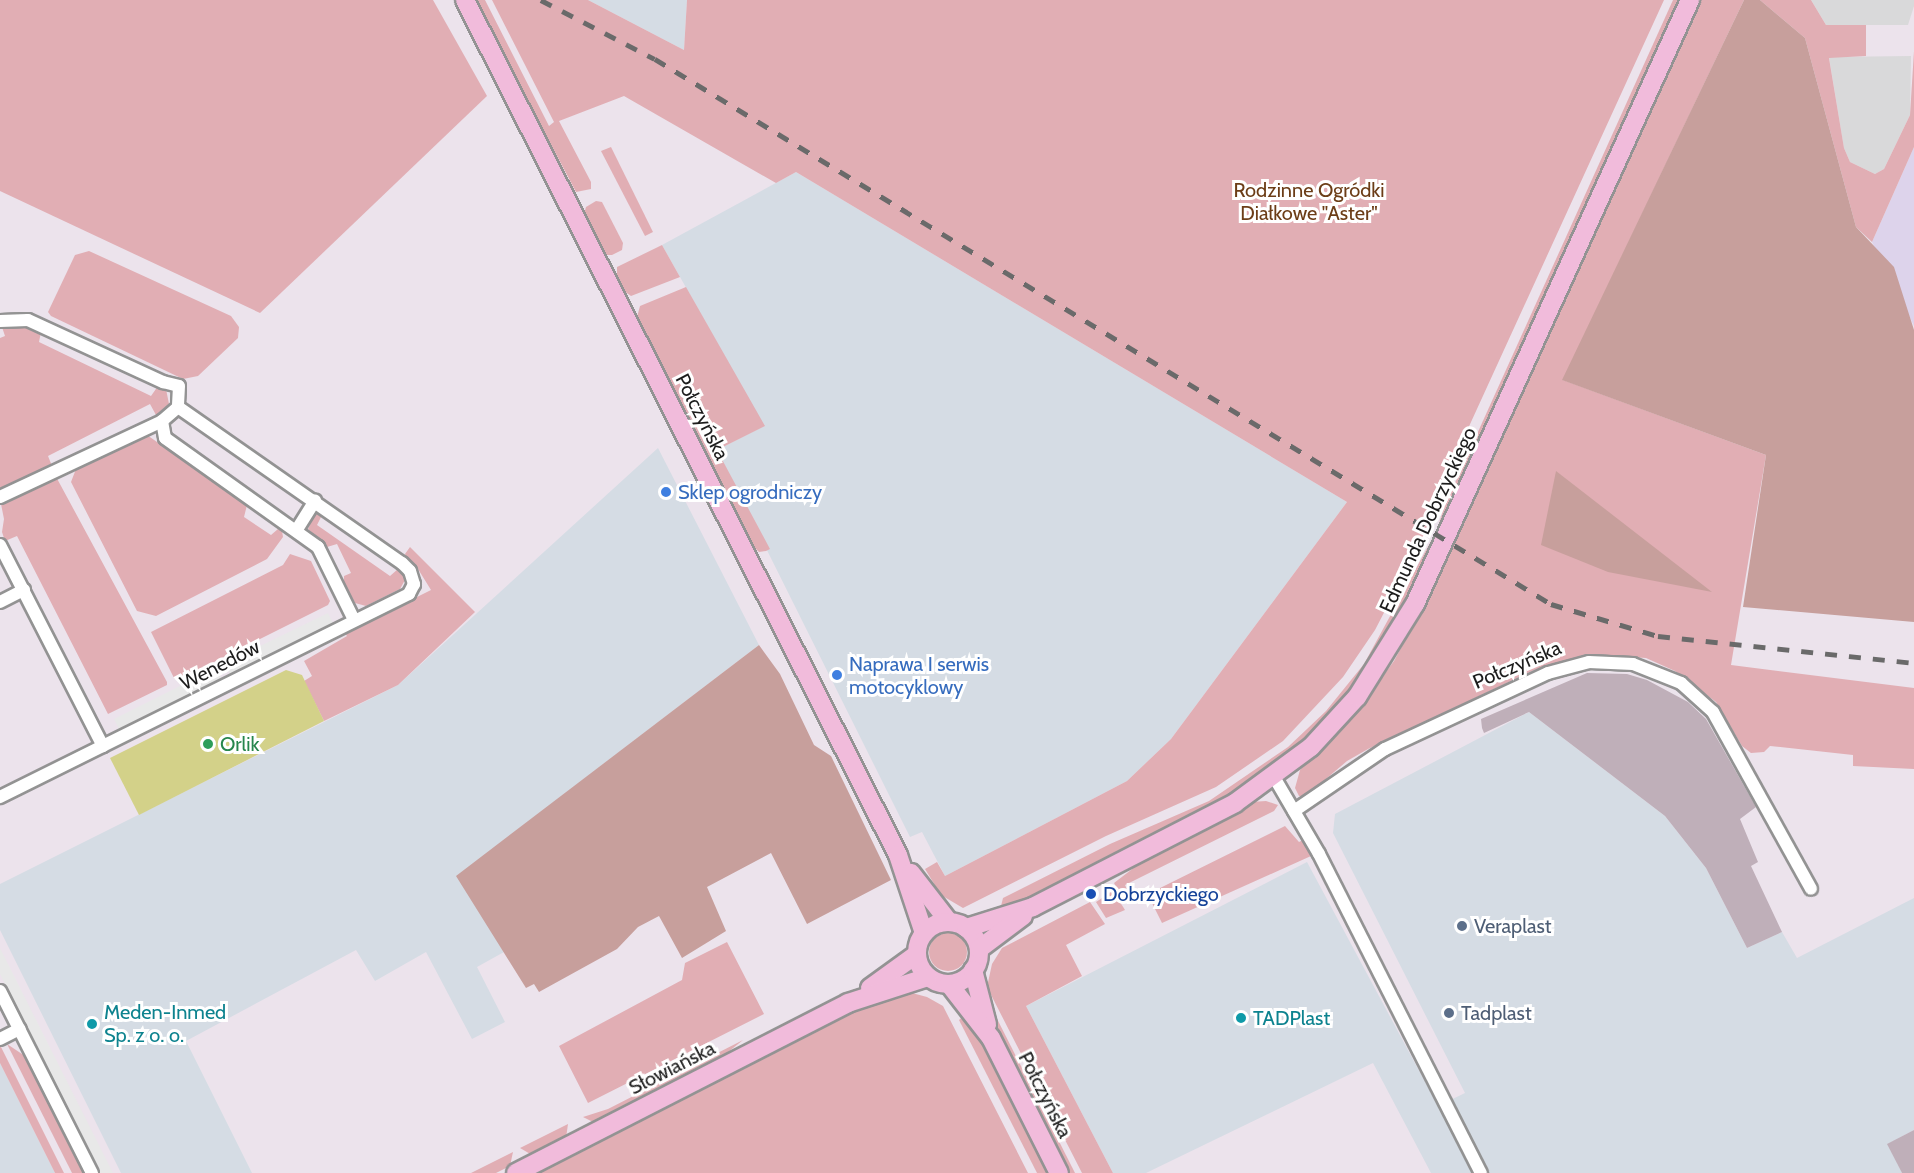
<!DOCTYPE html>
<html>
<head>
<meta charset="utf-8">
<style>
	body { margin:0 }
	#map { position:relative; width:1914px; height:1173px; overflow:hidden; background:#ece3ec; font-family:Cabin,sans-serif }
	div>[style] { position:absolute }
	.residential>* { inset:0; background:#d9d9da }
	.commercial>* { inset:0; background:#ddd3eb }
	.industrial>* { inset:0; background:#d5dce4 }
	.construction>* { inset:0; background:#bfafb9 }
	.grass>* { inset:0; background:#e1aeb4 }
	.round { border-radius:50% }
	.forest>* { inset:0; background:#c79f9c }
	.pitch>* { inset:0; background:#d3d189 }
	.parking>* { inset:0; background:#e8e8e8 }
	.roads { filter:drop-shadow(2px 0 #939393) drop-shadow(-2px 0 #939393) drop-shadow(0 2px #939393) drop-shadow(0 -2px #939393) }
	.street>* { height:12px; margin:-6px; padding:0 6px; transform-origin:6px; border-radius:6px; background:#fff }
	.secondary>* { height:18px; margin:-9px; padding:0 9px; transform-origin:9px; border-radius:9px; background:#f1bbdb }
	.secondary>.ring { margin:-9px; padding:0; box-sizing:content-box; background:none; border:18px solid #f1bbdb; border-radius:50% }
	.rail>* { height:4.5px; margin-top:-2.25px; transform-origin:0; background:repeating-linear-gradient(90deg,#6a6a6a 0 12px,transparent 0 24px) }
	.dots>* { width:16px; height:16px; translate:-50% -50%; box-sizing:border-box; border:3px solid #fff; border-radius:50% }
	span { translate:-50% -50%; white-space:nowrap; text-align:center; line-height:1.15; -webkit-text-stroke:6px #fff; paint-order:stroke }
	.park-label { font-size:20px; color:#6c3d17 }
	.street-label { font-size:20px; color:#1c1c1c }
	.shop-label { font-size:20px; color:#366cbe }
	.left { translate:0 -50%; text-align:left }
	.leisure-label { font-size:20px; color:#27864d }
	.transit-label { font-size:20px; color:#164399 }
	.service-label { font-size:20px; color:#4e5e75 }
	.culture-label { font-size:20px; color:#0d838f }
</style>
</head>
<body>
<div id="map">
	<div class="residential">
		<div style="clip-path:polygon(1811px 0,1914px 0,1914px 6px,1908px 25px,1826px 25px)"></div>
		<div style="clip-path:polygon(1911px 56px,1910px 115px,1884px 169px,1875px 174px,1850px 162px,1844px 148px,1829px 57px)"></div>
	</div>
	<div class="commercial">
		<div style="clip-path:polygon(1914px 147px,1914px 326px,1872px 242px)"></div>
	</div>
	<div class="industrial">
		<div style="clip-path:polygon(588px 0,687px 0,684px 50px)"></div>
		<div style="clip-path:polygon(796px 172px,1347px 502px,1171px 739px,1127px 781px,945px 876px,922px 832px,910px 837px,717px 450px,764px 426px,662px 245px)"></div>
		<div style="clip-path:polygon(658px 448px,759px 645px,457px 876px,504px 952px,477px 967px,505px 1022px,472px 1039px,426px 952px,375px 981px,356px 950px,186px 1041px,252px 1173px,121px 1173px,0 930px,0 884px,398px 685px)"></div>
		<div style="clip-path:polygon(1529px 712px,1665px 816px,1706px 868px,1747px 948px,1782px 932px,1797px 958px,1914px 898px,1914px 1130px,1888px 1144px,1902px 1173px,1431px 1173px,1373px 1063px,1146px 1173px,1113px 1173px,1026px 1006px,1307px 862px,1438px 1106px,1465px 1093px,1333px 833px,1335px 814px)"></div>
		<div style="clip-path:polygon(0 1063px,55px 1173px,0 1173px)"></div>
	</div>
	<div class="construction">
		<div style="clip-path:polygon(1587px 673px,1627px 674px,1647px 680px,1688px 702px,1706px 719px,1756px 807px,1740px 819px,1758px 862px,1751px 866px,1782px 932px,1747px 948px,1706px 868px,1665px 816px,1529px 712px,1484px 733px,1482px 728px,1481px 719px)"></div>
		<div style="clip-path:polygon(1914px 1130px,1914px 1173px,1902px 1173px,1887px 1144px)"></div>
	</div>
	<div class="grass">
		<div style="clip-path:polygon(0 0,433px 0,487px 96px,260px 313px,0 191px)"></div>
		<div style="clip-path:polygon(475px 0,485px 0,549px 126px,554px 122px,492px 0,588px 0,684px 50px,687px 0,1664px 0,1434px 503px,1430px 524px,1375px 630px,1343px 677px,1283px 741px,1216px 787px,1106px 836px,963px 908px,941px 895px,925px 869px,937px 862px,945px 876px,1127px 781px,1171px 739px,1347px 502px,796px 172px,776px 183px,624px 96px,559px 121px,591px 182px,591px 189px,576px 192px)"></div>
		<div style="clip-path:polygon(1673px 0,1681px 0,1439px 534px,1436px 532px,1445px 505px)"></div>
		<div style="clip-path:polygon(1699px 0,1744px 0,1563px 380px,1766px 455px,1731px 665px,1914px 688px,1914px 769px,1853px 766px,1853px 755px,1770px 746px,1764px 752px,1751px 753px,1742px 746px,1716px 702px,1675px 671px,1646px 658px,1587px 654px,1534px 670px,1368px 749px,1347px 761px,1306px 796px,1299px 796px,1295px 788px,1300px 770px,1361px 706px,1394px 661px,1423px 607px)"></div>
		<div style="clip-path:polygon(1760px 0,1811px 0,1826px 25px,1866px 25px,1866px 56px,1829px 58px,1844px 148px,1850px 162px,1875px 174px,1884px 169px,1910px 115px,1914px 51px,1914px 147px,1872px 242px,1856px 227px,1805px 38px)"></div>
		<div style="clip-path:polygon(611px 147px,653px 232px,645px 236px,601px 151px)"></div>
		<div style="clip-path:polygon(596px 201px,602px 202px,623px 243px,622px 250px,612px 255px,605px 255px,584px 214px,586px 207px)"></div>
		<div style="clip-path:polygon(662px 245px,680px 277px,631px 296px,624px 291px,617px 278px,617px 267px)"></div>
		<div style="clip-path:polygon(89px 251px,231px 316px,239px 327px,238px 338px,198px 376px,183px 379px,51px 316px,48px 312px,75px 255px)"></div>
		<div style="clip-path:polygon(686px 287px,765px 426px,717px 450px,770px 549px,766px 551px,759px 552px,751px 544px,637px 317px,640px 306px)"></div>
		<div style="clip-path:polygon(24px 325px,41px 332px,39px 342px,151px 396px,158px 386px,166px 389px,169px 404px,156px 415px,150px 404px,48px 456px,52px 466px,0 492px,0 338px,5px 336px,2px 327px)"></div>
		<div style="clip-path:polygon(147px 435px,247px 505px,244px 517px,271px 535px,278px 529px,282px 531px,283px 537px,267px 559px,156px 616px,137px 611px,71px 482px,76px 469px)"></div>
		<div style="clip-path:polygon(54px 473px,167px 682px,167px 685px,108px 714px,17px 536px,5px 541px,2px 532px,4px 519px,0 499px)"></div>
		<div style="clip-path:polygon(315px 513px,322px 515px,317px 525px,390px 576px,398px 569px,403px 571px,406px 578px,400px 589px,366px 606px,355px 603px,344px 583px,344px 576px,351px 573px,337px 544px,327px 547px,308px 529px)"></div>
		<div style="clip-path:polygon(1432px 539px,1435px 542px,1405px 606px,1356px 687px,1292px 752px,1223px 801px,999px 914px,1003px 898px,1110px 844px,1209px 801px,1288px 747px,1326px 711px,1364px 664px)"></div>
		<div style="clip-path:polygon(410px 547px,475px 612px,398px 685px,324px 721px,304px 681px,312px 676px,304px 661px,347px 636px,345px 633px,431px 590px,418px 569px,407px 560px,405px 554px)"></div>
		<div style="clip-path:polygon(290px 554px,311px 561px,330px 601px,328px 605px,178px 680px,174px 678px,151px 632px,283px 565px)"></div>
		<div style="clip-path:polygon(1266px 801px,1278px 805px,1274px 811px,1125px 885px,1131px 898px,1124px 901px,1114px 883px,1144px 860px,1251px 802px)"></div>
		<div style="clip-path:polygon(1285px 826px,1299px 842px,1303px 840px,1311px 856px,1162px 923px,1150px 899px,1154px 891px)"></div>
		<div style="clip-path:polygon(1113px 891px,1125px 910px,1106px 918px,1096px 902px)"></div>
		<div style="clip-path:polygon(1090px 902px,1105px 924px,1066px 945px,1082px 976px,1026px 1006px,1113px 1173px,1082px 1173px,987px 987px,992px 964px,1002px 948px)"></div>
		<div class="round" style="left:929px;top:933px;width:38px;height:38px"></div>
		<div style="clip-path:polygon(727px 942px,764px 1014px,588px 1103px,559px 1046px,682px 980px,685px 963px)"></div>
		<div style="clip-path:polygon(896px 989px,899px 996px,912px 993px,927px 997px,943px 1006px,1028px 1173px,538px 1173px)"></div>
		<div style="clip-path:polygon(988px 1001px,1075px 1173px,1069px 1173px,985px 1003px)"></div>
		<div style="clip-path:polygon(967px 1013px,979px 1032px,1051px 1173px,1037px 1173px,959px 1020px)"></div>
		<div style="clip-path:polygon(743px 1040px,717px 1061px,595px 1123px,583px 1117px,608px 1109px)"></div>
		<div style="clip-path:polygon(7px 1044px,25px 1056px,84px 1173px,72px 1173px)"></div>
		<div style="clip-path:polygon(0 1045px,64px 1173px,55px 1173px,0 1063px)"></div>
		<div style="clip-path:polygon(568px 1124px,566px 1138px,532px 1155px,520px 1148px)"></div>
		<div style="clip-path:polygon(513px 1152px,510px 1166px,496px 1173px,471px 1173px)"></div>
	</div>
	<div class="forest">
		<div style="clip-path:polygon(1744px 0,1760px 0,1805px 38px,1856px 227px,1894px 267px,1914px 330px,1914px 622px,1743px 607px,1766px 455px,1562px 380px)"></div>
		<div style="clip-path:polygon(1556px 471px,1712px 592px,1608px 572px,1541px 545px)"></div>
		<div style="clip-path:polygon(759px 645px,780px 674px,814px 745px,831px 756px,891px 880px,807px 924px,771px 853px,707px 887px,726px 931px,682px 958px,659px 916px,638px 927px,617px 949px,539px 992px,534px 984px,526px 988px,456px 876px)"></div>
	</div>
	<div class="pitch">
		<div style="clip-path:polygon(286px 670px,302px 675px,324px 721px,139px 815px,110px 758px)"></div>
	</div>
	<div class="parking">
		<div style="clip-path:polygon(328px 613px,333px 623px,230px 674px,225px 663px)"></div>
		<div style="clip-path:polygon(216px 668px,221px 678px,119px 729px,114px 719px)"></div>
		<div style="clip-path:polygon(0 948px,113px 1173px,100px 1173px,0 974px)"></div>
	</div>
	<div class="roads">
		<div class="street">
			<div style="left:0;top:321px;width:28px;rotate:-2deg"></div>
			<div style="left:28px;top:320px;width:149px;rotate:24.7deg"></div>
			<div style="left:163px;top:382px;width:16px;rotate:14deg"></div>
			<div style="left:179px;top:386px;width:21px;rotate:93deg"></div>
			<div style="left:178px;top:407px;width:273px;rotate:34.9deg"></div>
			<div style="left:402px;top:563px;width:11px;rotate:45deg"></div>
			<div style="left:410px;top:571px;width:14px;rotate:73deg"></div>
			<div style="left:414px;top:584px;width:11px;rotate:117deg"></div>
			<div style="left:409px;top:594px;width:457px;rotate:153.6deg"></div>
			<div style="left:162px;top:421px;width:17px;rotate:80deg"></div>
			<div style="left:165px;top:438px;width:188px;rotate:35.5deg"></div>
			<div style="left:318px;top:547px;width:81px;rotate:63.7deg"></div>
			<div style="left:0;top:497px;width:179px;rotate:-25.1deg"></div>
			<div style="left:162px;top:421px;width:21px;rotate:-41deg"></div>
			<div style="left:296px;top:531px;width:36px;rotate:-58deg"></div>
			<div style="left:0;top:545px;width:226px;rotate:62.9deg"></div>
			<div style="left:0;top:602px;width:27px;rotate:-27deg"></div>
			<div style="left:1274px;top:777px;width:89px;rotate:59.7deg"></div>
			<div style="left:1319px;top:854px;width:358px;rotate:63.1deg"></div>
			<div style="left:1294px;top:811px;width:110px;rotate:-34.3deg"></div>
			<div style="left:1385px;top:749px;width:180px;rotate:-25deg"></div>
			<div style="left:1548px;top:673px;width:42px;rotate:-15deg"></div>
			<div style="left:1589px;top:662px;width:44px;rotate:2.6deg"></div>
			<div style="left:1633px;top:664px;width:52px;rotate:21.6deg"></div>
			<div style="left:1681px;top:683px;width:43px;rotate:42.2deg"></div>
			<div style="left:1713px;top:712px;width:202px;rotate:61deg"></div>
			<div style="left:0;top:991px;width:204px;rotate:63.2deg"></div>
			<div style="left:0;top:1039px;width:22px;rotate:-27deg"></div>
		</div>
		<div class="secondary">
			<div style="left:465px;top:0;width:958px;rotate:63.14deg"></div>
			<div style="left:898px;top:855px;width:82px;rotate:71.6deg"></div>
			<div style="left:911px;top:873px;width:62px;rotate:52.2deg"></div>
			<div class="ring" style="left:917px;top:922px;width:44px;height:44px"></div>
			<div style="left:966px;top:928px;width:70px;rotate:-17.4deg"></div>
			<div style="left:1033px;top:907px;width:227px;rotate:-27.2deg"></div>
			<div style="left:1235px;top:803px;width:94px;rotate:-36.4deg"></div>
			<div style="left:1311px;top:747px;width:68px;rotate:-47.4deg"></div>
			<div style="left:1357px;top:697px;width:110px;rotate:-58.1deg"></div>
			<div style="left:1415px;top:604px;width:664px;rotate:-65.52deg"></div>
			<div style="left:979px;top:949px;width:55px;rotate:-36.9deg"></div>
			<div style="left:973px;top:970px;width:56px;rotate:75.5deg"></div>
			<div style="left:949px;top:984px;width:68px;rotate:52.1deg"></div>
			<div style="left:991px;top:1038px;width:151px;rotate:63.3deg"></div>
			<div style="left:870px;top:988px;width:58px;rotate:-35.9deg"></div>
			<div style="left:516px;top:1173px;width:373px;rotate:-27.1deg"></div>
			<div style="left:848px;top:1003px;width:84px;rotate:-18deg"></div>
		</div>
	</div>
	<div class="rail">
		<div style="left:541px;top:0;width:128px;rotate:27.4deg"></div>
		<div style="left:655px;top:59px;width:1049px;rotate:31.31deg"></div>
		<div style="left:1551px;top:604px;width:112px;rotate:16.7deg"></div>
		<div style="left:1658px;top:636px;width:257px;rotate:6deg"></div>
	</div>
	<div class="dots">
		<div style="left:666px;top:492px;background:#3f7fe0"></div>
		<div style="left:837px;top:675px;background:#3f7fe0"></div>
		<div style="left:208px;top:744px;background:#2e9e5b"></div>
		<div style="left:1091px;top:894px;background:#1a4fb4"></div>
		<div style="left:1462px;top:926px;background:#5c6f8a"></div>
		<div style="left:1449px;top:1013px;background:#5c6f8a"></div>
		<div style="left:1241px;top:1018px;background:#0f9aa8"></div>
		<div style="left:92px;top:1024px;background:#0f9aa8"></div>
	</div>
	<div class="park-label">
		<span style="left:1309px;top:202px">Rodzinne Ogródki<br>Diałkowe "Aster"</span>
	</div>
	<div class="street-label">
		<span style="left:702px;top:417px;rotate:63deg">Połczyńska</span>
		<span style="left:1428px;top:520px;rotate:-65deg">Edmunda Dobrzyckiego</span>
		<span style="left:220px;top:665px;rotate:-27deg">Wenedów</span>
		<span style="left:1517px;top:665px;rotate:-23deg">Połczyńska</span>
		<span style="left:672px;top:1068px;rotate:-27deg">Słowiańska</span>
		<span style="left:1045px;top:1095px;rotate:63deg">Połczyńska</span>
	</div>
	<div class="shop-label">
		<span class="left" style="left:678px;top:492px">Sklep ogrodniczy</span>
		<span class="left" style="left:849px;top:676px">Naprawa I serwis<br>motocyklowy</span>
	</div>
	<div class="leisure-label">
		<span class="left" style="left:220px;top:744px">Orlik</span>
	</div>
	<div class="transit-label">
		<span class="left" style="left:1103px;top:894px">Dobrzyckiego</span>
	</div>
	<div class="service-label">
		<span class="left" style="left:1474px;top:926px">Veraplast</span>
		<span class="left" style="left:1461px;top:1013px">Tadplast</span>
	</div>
	<div class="culture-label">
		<span class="left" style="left:104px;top:1024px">Meden-Inmed<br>Sp. z o. o.</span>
		<span class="left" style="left:1253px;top:1018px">TADPlast</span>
	</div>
</div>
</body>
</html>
